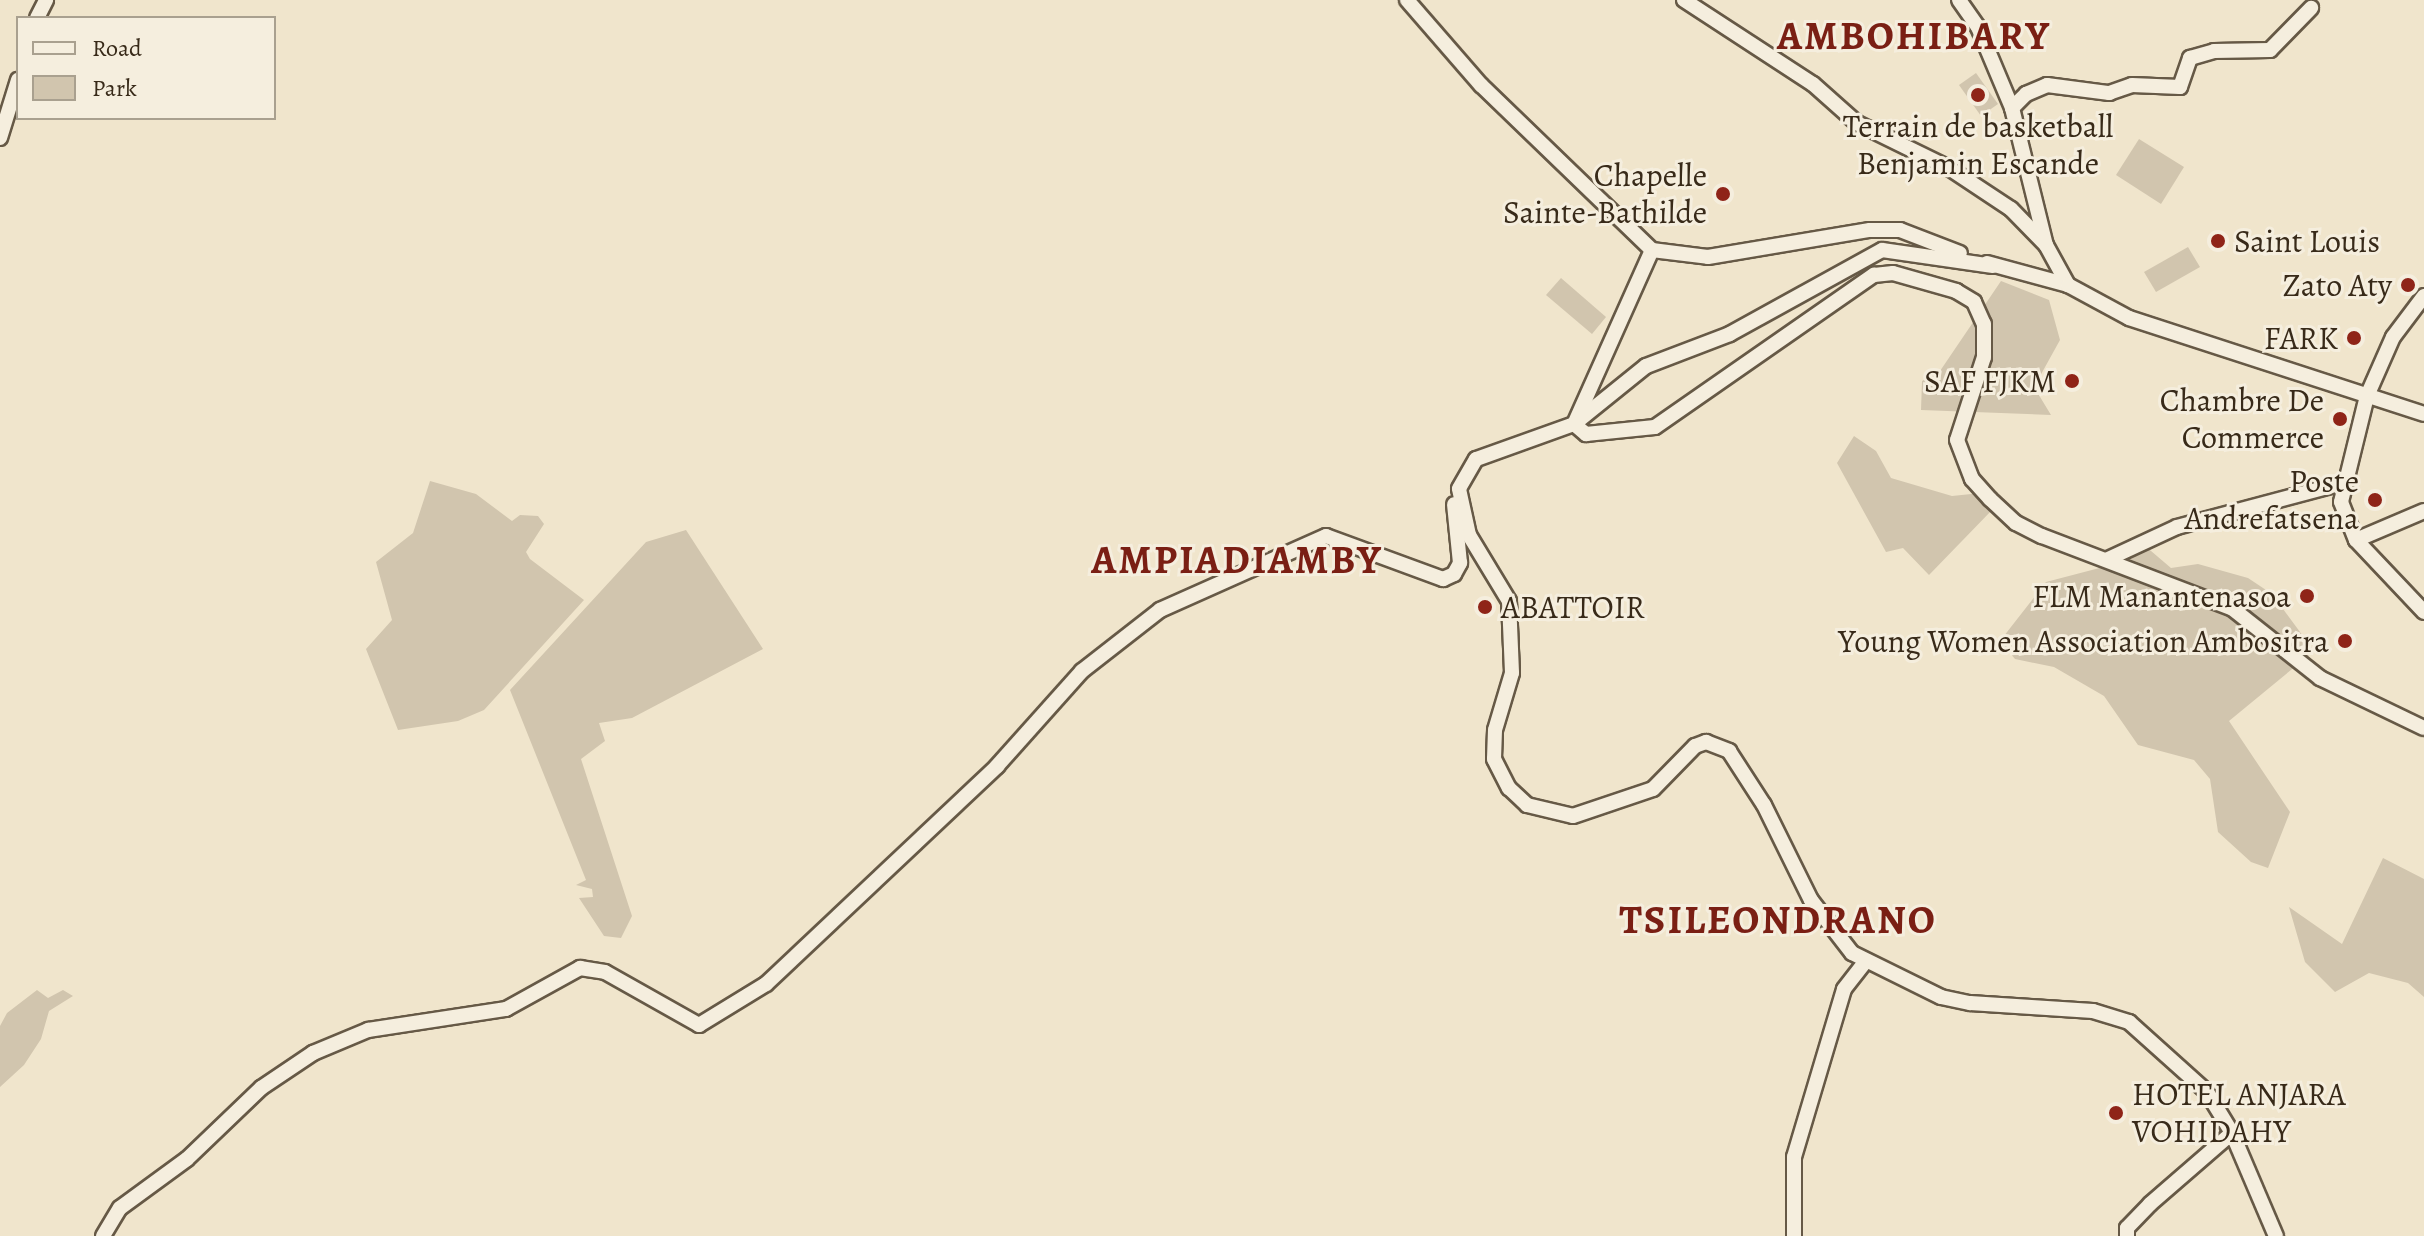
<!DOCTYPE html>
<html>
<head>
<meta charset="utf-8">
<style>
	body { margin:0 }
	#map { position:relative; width:2424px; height:1236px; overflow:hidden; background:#f0e5cc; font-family:Alegreya,serif }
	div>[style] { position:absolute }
	.green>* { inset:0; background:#d1c5ae }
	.roads { filter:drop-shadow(2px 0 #665946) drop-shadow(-2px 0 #665946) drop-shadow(0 2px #665946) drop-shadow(0 -2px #665946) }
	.minor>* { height:14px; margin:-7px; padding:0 7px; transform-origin:7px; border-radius:7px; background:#f5eede }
	.dots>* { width:22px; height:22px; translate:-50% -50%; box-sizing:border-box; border:4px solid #f5eede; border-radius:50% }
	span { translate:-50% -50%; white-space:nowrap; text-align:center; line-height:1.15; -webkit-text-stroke:6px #f5eede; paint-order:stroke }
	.poi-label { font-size:32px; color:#382a19 }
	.right { translate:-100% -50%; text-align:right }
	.left { translate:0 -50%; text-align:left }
	.district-label { font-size:40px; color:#7a1f14; font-weight:700; letter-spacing:2px }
	.legend { position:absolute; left:16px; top:16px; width:260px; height:104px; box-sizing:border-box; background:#f5eede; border:2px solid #a9a08f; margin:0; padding:10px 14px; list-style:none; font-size:24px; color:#382a19 }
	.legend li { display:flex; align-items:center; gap:16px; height:40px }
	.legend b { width:40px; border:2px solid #a9a08f }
</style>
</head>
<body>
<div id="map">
	<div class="green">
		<div style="clip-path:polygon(1976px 73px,1998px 104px,1981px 116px,1959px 85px)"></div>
		<div style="clip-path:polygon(2139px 139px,2184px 167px,2161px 204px,2116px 175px)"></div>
		<div style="clip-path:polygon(2188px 247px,2200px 267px,2156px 292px,2144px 272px)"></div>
		<div style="clip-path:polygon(1561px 278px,1606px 317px,1592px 334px,1546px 295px)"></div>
		<div style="clip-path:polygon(2001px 281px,2049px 300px,2060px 340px,2034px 387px,2051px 415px,1921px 410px,1922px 381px,1940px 371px)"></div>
		<div style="clip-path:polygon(1854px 436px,1876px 451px,1891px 478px,1952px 496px,1981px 493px,1993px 509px,1929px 575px,1903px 548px,1886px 552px,1837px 463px)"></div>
		<div style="clip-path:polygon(430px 481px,476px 494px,512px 521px,520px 515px,538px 516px,544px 524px,526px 552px,530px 559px,584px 600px,484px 710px,458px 721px,398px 730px,366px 649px,392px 620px,376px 562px,413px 533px)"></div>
		<div style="clip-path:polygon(686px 530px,763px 649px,632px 718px,599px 723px,605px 741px,581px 759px,632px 916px,621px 938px,604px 936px,579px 898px,593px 897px,592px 889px,576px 885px,586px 880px,510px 690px,646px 542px)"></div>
		<div style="clip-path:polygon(2144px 545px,2171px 568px,2198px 564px,2248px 578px,2272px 594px,2314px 651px,2229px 721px,2290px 812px,2268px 868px,2251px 862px,2218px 832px,2210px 779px,2194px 760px,2138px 745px,2104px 696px,2054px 667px,2015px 659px,2000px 641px,2046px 582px,2130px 560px)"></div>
		<div style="clip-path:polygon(2383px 858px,2424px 879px,2424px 997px,2408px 983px,2369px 973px,2335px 992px,2305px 962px,2289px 907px,2342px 944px)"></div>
		<div style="clip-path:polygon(37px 990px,48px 998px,63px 990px,73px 996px,49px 1011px,41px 1039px,24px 1065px,0 1087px,0 1026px,7px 1013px)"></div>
	</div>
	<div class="roads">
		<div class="minor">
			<div style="left:1407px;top:0;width:113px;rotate:49deg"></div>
			<div style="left:1481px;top:85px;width:238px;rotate:44deg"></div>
			<div style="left:1652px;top:250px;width:56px;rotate:7.1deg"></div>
			<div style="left:1708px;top:257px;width:164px;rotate:-9.5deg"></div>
			<div style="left:1870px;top:230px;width:30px"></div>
			<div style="left:1900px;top:230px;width:64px;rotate:21deg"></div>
			<div style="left:1684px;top:0;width:154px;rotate:33.1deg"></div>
			<div style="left:1813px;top:84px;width:59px;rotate:41.6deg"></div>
			<div style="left:1857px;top:123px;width:102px;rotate:26.1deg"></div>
			<div style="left:1949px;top:168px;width:74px;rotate:33.5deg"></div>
			<div style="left:2011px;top:209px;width:50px;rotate:45.8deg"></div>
			<div style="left:1959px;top:0;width:33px;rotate:55deg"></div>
			<div style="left:1978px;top:27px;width:88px;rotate:67.2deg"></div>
			<div style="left:2012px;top:108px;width:141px;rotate:76.1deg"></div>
			<div style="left:2046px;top:245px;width:46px;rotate:61.2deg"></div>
			<div style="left:37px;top:18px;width:20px;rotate:-63deg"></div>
			<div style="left:2012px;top:108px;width:20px;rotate:-45deg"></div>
			<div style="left:2026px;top:94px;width:23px;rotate:-23deg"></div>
			<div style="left:2047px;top:85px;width:63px;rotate:7.4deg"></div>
			<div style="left:2109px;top:93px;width:24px;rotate:-19deg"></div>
			<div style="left:2132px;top:85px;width:48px;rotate:2.4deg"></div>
			<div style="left:2180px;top:87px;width:31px;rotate:-71deg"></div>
			<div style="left:2190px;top:58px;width:25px;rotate:-16deg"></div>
			<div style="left:2214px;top:51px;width:56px;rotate:-1deg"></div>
			<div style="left:2270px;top:50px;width:59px;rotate:-45.7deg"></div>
			<div style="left:0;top:138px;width:61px;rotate:-72.8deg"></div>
			<div style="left:1652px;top:250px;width:191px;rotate:114.1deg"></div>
			<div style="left:1574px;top:424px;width:16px;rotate:40deg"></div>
			<div style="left:1586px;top:434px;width:69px;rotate:-5.8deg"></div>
			<div style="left:1655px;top:427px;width:267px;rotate:-34.8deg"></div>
			<div style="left:1874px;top:275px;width:19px;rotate:-6deg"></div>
			<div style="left:1893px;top:273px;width:66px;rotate:15.9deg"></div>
			<div style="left:1956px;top:291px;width:21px;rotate:31deg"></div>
			<div style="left:1974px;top:302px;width:24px;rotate:66deg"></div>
			<div style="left:1984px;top:324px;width:33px;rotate:90deg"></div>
			<div style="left:1984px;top:357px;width:87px;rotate:108deg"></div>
			<div style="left:1957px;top:440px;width:42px;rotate:69deg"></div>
			<div style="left:1972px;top:479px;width:27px;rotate:48deg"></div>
			<div style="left:1990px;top:499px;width:35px;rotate:43deg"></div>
			<div style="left:2016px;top:523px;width:29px;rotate:27deg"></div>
			<div style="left:2042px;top:536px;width:204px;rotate:20.9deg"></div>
			<div style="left:2233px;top:609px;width:111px;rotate:38.4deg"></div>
			<div style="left:2320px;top:678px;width:115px;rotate:25.7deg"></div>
			<div style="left:1987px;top:263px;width:84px;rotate:15.2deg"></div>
			<div style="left:2068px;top:285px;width:69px;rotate:28.4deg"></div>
			<div style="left:2129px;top:318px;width:310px;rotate:18deg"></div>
			<div style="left:1993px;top:266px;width:112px;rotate:-171.8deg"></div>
			<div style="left:1882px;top:250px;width:174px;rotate:151.1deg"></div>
			<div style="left:1730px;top:334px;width:90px;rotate:159.1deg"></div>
			<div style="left:1646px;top:366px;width:92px;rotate:141.1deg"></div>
			<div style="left:1574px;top:424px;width:104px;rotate:160.3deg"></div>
			<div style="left:1476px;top:459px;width:34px;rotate:120deg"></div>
			<div style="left:1459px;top:489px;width:47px;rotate:77.7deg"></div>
			<div style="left:1469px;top:535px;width:77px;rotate:58.8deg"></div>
			<div style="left:1509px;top:601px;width:72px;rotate:87.6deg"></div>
			<div style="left:1512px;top:673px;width:59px;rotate:106.6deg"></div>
			<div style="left:1495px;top:730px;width:29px;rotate:92deg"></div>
			<div style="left:1494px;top:759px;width:33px;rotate:63deg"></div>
			<div style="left:1509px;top:788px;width:25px;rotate:43deg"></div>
			<div style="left:1527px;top:805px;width:47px;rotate:13.4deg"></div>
			<div style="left:1573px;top:816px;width:84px;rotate:-18.6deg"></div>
			<div style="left:1653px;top:789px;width:60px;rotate:-45.7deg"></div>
			<div style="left:1695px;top:746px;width:12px;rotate:-20deg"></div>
			<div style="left:1706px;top:742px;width:25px;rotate:21deg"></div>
			<div style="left:1729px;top:751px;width:64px;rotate:57.1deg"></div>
			<div style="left:1764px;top:805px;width:106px;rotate:63.7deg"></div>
			<div style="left:1811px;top:900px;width:67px;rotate:52.3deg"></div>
			<div style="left:1852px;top:953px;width:99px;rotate:26.3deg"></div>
			<div style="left:1941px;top:997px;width:30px;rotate:12deg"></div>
			<div style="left:1970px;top:1003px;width:123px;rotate:3.7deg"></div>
			<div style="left:2093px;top:1011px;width:38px;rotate:17deg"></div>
			<div style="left:2129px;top:1022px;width:105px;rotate:41.9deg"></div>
			<div style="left:2207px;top:1092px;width:48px;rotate:58.6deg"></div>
			<div style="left:2232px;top:1133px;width:112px;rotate:66.9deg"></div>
			<div style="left:2424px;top:296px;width:51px;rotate:127.1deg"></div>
			<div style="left:2393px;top:337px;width:64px;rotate:113.8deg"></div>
			<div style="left:2367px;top:396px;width:109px;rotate:103.8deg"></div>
			<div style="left:2341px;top:502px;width:41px;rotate:68.5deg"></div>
			<div style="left:2356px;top:540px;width:99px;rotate:46.6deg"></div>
			<div style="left:2356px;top:540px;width:74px;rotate:-23.1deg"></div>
			<div style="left:2108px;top:559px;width:76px;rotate:-24.9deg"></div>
			<div style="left:2177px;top:527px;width:175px;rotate:-14.9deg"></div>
			<div style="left:103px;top:1236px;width:33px;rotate:-59deg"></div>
			<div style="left:120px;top:1208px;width:83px;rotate:-36.2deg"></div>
			<div style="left:187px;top:1159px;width:103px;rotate:-43.8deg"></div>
			<div style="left:261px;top:1088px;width:63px;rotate:-33.9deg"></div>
			<div style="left:313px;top:1053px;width:60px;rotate:-22.7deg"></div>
			<div style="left:368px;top:1030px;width:140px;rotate:-8.7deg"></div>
			<div style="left:506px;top:1009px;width:85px;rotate:-29deg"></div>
			<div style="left:580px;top:968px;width:25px;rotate:9deg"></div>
			<div style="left:605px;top:972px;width:108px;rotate:29.4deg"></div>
			<div style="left:699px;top:1025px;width:79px;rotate:-31.5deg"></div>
			<div style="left:766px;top:984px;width:318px;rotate:-43.3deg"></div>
			<div style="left:997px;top:766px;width:127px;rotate:-48.2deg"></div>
			<div style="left:1082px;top:671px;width:99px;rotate:-38deg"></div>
			<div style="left:1160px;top:610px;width:182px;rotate:-24deg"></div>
			<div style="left:1326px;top:536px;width:125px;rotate:20.2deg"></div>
			<div style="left:1443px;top:579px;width:12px;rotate:-24deg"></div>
			<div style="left:1454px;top:574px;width:13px;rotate:-61deg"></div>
			<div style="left:1460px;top:563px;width:59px;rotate:-95.8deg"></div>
			<div style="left:1794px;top:1236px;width:79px;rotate:-90deg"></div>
			<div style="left:1794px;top:1157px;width:175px;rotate:-73.4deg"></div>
			<div style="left:1844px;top:989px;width:36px;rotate:-52deg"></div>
			<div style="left:2127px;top:1236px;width:8px;rotate:-90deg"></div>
			<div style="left:2127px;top:1228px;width:33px;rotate:-46deg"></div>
			<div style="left:2150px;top:1204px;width:108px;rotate:-40.9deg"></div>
		</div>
	</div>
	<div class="dots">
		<div style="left:1978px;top:95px;background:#8f2418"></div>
		<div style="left:1723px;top:194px;background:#8f2418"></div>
		<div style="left:2218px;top:241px;background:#8f2418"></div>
		<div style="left:2408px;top:285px;background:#8f2418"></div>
		<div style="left:2354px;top:338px;background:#8f2418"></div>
		<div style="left:2072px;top:381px;background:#8f2418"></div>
		<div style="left:2340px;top:419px;background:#8f2418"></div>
		<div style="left:2375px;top:500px;background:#8f2418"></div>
		<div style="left:2307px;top:596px;background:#8f2418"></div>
		<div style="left:1485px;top:607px;background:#8f2418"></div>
		<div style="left:2345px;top:641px;background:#8f2418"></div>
		<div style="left:2116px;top:1113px;background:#8f2418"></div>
	</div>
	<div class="poi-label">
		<span style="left:1978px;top:145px">Terrain de basketball<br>Benjamin Escande</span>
		<span class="right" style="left:1707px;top:194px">Chapelle<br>Sainte-Bathilde</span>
		<span class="left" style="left:2234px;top:241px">Saint Louis</span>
		<span class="right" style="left:2392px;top:285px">Zato Aty</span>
		<span class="right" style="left:2338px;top:338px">FARK</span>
		<span class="right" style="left:2056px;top:381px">SAF FJKM</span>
		<span class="right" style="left:2324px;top:419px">Chambre De<br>Commerce</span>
		<span class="right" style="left:2359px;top:500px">Poste<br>Andrefatsena</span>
		<span class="right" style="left:2291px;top:596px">FLM Manantenasoa</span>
		<span class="left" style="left:1501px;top:607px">ABATTOIR</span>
		<span class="right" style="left:2329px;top:641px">Young Women Association Ambositra</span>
		<span class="left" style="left:2132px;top:1113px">HOTEL ANJARA<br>VOHIDAHY</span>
	</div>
	<div class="district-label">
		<span style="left:1914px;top:36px">AMBOHIBARY</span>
		<span style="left:1237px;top:560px">AMPIADIAMBY</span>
		<span style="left:1778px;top:920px">TSILEONDRANO</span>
	</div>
	<ul class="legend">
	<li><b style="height:10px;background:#f5eede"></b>Road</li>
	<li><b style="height:22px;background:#d1c5ae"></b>Park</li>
	</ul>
</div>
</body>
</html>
